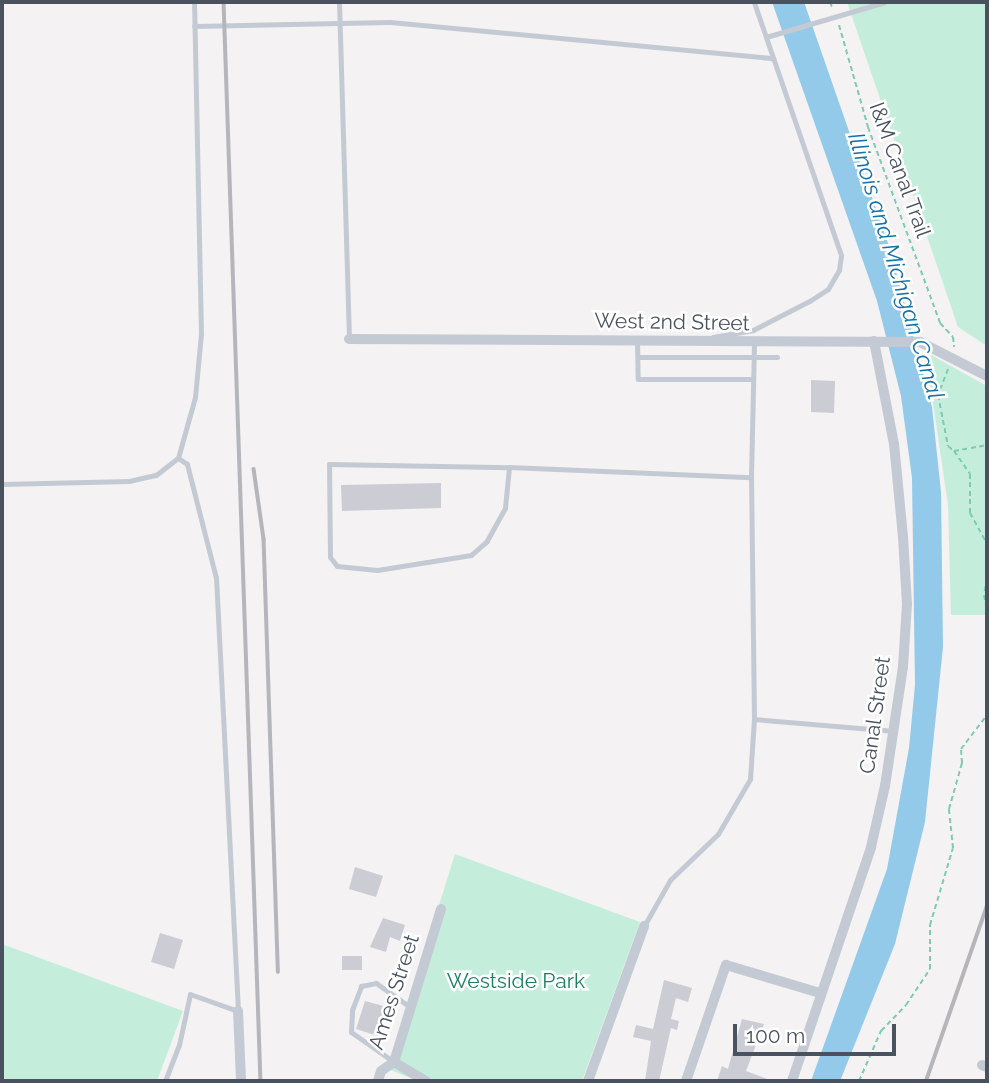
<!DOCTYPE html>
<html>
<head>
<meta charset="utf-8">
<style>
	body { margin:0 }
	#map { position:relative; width:989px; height:1083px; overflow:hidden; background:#f4f2f2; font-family:Raleway,sans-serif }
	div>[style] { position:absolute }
	.green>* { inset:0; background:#c4eedb }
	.water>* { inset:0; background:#93cae9 }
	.building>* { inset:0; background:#cccdd4 }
	.path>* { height:2px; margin-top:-1px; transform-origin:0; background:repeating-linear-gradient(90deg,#7dcbb1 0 5px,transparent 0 8.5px) }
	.lane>* { height:5px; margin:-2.5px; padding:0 2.5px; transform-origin:2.5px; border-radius:2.5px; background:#c4cad3 }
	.street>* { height:10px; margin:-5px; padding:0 5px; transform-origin:5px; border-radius:5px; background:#c4cad3 }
	.rail>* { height:3.5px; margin:-1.75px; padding:0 1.75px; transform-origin:1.75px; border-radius:1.75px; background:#b4b6bc }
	span { translate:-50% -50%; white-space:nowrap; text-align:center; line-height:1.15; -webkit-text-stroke:5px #fff; paint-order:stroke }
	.street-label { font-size:21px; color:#4a525f }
	.park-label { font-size:21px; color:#1c7f5d }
	.water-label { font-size:23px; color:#1372a9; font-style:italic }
	.frame { position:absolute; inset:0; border:4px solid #4a525f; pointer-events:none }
	.scale { position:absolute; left:733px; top:1024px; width:163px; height:32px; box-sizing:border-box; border:4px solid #4a525f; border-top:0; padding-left:9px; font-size:21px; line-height:24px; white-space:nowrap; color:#4a525f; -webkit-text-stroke:5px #fff; paint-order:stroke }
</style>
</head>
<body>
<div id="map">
	<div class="green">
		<div style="clip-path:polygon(847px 2px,987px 2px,987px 346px,958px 327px)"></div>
		<div style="clip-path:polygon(931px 355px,987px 386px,987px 615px,951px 615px,948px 505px,928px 369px)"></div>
		<div style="clip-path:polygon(455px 854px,640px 922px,582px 1081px,418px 1081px,388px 1069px)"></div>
		<div style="clip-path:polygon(2px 944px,183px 1011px,157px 1081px,2px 1081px)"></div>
	</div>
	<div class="water">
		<div style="clip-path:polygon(772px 2px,804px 2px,890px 249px,932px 407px,941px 492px,943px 647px,925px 822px,895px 944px,840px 1081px,811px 1081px,887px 869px,909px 748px,915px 685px,912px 478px,901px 396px,877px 301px)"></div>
	</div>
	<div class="building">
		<div style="clip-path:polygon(811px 380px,835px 381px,834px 413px,811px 412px)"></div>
		<div style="clip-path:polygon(441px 483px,441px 508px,342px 511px,341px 485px)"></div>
		<div style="clip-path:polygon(355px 867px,383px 876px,376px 897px,349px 889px)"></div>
		<div style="clip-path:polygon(383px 918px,405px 925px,400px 941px,390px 937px,386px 952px,370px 947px)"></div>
		<div style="clip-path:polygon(160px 933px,183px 940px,174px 969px,151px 962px)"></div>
		<div style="clip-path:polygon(342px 956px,362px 956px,362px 970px,342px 970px)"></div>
		<div style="clip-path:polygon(664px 980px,692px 988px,688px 1002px,676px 998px,671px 1019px,679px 1021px,677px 1030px,671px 1028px,659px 1081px,645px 1081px,651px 1041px,633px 1037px,636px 1025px,653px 1029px)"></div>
		<div style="clip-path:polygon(365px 1001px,387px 1007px,378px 1036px,356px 1029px)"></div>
		<div style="clip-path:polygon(742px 1019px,764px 1024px,746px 1071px,773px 1081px,717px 1081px,722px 1066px,728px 1069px)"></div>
	</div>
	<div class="path">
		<div style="left:830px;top:2px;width:5px;rotate:68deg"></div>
		<div style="left:839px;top:25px;width:106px;rotate:74.1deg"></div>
		<div style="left:868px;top:127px;width:209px;rotate:69.8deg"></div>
		<div style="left:940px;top:323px;width:19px;rotate:47deg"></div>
		<div style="left:953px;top:337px;width:10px;rotate:84deg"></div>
		<div style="left:948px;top:369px;width:28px;rotate:111deg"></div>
		<div style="left:938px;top:395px;width:52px;rotate:78.9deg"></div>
		<div style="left:948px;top:446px;width:8px;rotate:40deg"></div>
		<div style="left:954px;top:451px;width:34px;rotate:-10deg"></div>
		<div style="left:954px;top:451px;width:28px;rotate:55deg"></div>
		<div style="left:970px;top:474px;width:39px;rotate:90deg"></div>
		<div style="left:970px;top:513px;width:35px;rotate:61deg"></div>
		<div style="left:987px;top:578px;width:17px;rotate:100deg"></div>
		<div style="left:984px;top:595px;width:15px;rotate:79deg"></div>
		<div style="left:859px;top:1081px;width:55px;rotate:-66.3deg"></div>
		<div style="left:881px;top:1031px;width:36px;rotate:-46deg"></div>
		<div style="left:906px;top:1005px;width:43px;rotate:-56.3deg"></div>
		<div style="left:930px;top:969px;width:44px;rotate:-90deg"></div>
		<div style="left:930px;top:925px;width:80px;rotate:-73.4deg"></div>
		<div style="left:953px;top:848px;width:39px;rotate:-96deg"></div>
		<div style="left:949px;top:809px;width:48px;rotate:-74.2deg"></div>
		<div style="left:962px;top:763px;width:14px;rotate:-94deg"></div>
		<div style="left:961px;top:749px;width:43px;rotate:-52.6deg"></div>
	</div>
	<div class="lane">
		<div style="left:339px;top:2px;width:337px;rotate:88.3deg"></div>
		<div style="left:194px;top:26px;width:196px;rotate:-1.2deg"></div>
		<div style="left:390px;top:22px;width:385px;rotate:5.4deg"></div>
		<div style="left:766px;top:37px;width:124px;rotate:-16.4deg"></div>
		<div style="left:713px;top:337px;width:41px;rotate:-9.9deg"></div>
		<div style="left:753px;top:330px;width:65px;rotate:-27.3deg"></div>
		<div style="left:811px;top:300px;width:20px;rotate:-33deg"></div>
		<div style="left:828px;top:289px;width:22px;rotate:-60deg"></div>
		<div style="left:839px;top:270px;width:15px;rotate:-82deg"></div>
		<div style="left:841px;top:255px;width:268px;rotate:-109deg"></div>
		<div style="left:637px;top:340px;width:39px;rotate:89deg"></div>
		<div style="left:638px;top:379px;width:113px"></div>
		<div style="left:638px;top:357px;width:139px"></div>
		<div style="left:509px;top:467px;width:41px;rotate:95.6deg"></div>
		<div style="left:505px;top:508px;width:38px;rotate:119deg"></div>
		<div style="left:487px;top:541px;width:21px;rotate:139deg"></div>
		<div style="left:471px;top:555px;width:95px;rotate:170.9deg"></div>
		<div style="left:377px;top:570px;width:40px;rotate:-174.3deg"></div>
		<div style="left:337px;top:566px;width:11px;rotate:-128deg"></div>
		<div style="left:330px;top:557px;width:93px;rotate:-90.6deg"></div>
		<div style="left:329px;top:464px;width:180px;rotate:1deg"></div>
		<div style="left:509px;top:467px;width:242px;rotate:2.4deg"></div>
		<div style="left:2px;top:484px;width:127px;rotate:-1.4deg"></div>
		<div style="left:129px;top:481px;width:28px;rotate:-13deg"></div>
		<div style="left:156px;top:475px;width:28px;rotate:-38deg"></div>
		<div style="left:178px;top:458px;width:63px;rotate:-74.4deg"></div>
		<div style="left:195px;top:397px;width:63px;rotate:-84.6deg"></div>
		<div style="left:201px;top:334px;width:332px;rotate:-91.2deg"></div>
		<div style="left:754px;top:719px;width:141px;rotate:4.9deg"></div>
		<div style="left:644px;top:926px;width:53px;rotate:-60.5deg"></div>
		<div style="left:670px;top:880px;width:66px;rotate:-43.8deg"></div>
		<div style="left:718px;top:834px;width:64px;rotate:-59.8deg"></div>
		<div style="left:750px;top:779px;width:60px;rotate:-86.2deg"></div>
		<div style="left:754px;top:719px;width:242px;rotate:-90.7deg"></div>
		<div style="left:751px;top:477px;width:134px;rotate:-88.7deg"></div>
		<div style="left:394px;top:1062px;width:52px;rotate:-145.1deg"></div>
		<div style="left:351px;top:1032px;width:22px;rotate:-87deg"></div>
		<div style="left:352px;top:1010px;width:26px;rotate:-69deg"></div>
		<div style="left:361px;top:986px;width:15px;rotate:-11deg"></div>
		<div style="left:376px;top:983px;width:42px;rotate:35.2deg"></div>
		<div style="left:165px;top:1081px;width:39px;rotate:-69deg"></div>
		<div style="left:179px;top:1045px;width:52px;rotate:-77.8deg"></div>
		<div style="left:190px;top:994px;width:51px;rotate:19.5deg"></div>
		<div style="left:238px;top:1011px;width:434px;rotate:-92.9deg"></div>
		<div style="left:216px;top:578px;width:118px;rotate:-104.3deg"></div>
		<div style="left:187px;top:464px;width:11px;rotate:-146deg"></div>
	</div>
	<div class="street">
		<div style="left:349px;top:339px;width:571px;rotate:0.3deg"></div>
		<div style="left:920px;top:342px;width:75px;rotate:26.9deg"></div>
		<div style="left:238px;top:1011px;width:70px;rotate:87.5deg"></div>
		<div style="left:394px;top:1062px;width:37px;rotate:31deg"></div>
		<div style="left:982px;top:1065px;width:5px;rotate:22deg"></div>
		<div style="left:378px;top:1081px;width:10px;rotate:-73deg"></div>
		<div style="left:381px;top:1071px;width:16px;rotate:-35deg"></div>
		<div style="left:394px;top:1062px;width:160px;rotate:-72.9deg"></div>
		<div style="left:588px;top:1081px;width:165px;rotate:-70.1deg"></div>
		<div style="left:686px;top:1081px;width:123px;rotate:-71deg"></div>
		<div style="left:726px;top:965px;width:98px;rotate:16.6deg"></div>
		<div style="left:792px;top:1081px;width:247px;rotate:-71.3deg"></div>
		<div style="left:871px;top:847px;width:63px;rotate:-77.1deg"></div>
		<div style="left:885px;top:786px;width:120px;rotate:-81.4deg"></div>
		<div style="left:903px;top:667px;width:63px;rotate:-86.4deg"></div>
		<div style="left:907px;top:604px;width:67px;rotate:-93.4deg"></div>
		<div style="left:903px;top:537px;width:93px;rotate:-95.5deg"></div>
		<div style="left:894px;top:444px;width:105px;rotate:-101deg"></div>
	</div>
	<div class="rail">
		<div style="left:224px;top:2px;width:1080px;rotate:88.04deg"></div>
		<div style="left:254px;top:469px;width:71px;rotate:81.9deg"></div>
		<div style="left:264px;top:539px;width:433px;rotate:88.1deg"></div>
		<div style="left:926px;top:1081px;width:185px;rotate:-70.8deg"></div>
	</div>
	<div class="street-label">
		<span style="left:900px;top:170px;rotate:70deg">I&amp;M Canal Trail</span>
		<span style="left:672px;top:322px;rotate:1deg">West 2nd Street</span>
		<span style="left:875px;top:715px;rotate:-82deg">Canal Street</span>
		<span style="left:394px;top:992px;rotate:-72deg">Ames Street</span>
	</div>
	<div class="park-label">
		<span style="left:516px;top:981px">Westside Park</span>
	</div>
	<div class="water-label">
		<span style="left:896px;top:266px;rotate:73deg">Illinois and Michigan Canal</span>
	</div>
	<div class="frame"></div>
	<div class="scale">100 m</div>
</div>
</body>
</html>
